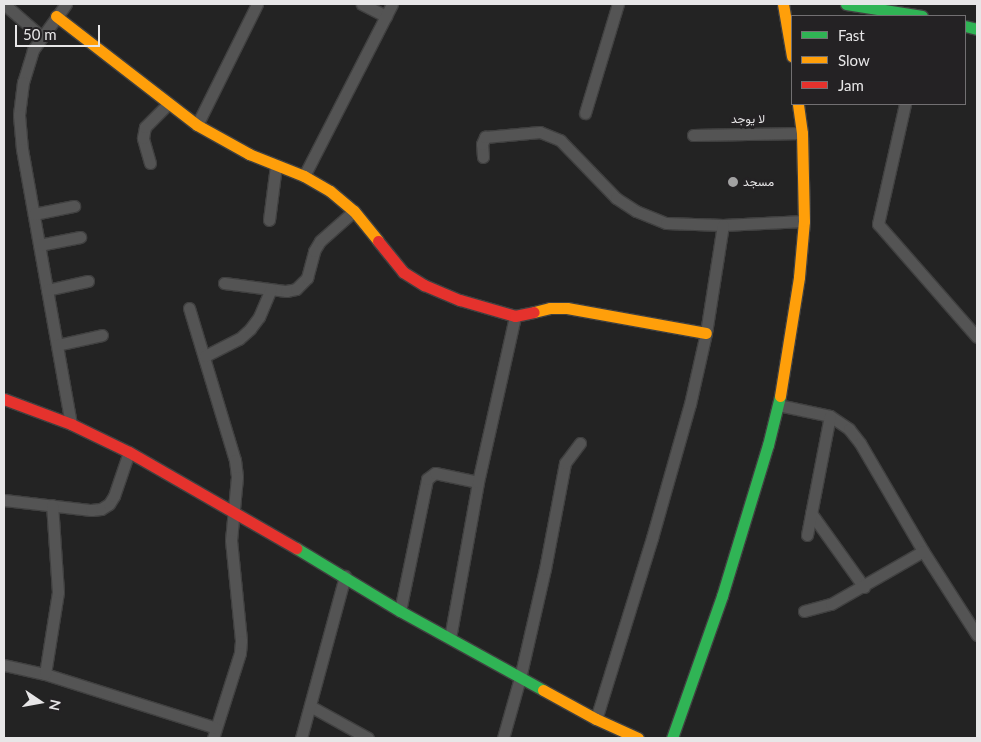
<!DOCTYPE html>
<html>
<head>
<meta charset="utf-8">
<style>
	body { margin:0 }
	#map { position:relative; width:981px; height:742px; overflow:hidden; background:#232323; font-family:Lato,Vazirmatn,sans-serif }
	div>[style] { position:absolute }
	.roads { filter:drop-shadow(1px 0 #404040) drop-shadow(-1px 0 #404040) drop-shadow(0 1px #404040) drop-shadow(0 -1px #404040) }
	.street>* { height:11px; margin:-5.5px; padding:0 5.5px; transform-origin:5.5px; border-radius:5.5px; background:#545454 }
	.fast>* { height:11px; margin:-5.5px; padding:0 5.5px; transform-origin:5.5px; border-radius:5.5px; background:#30b455 }
	.slow>* { height:11px; margin:-5.5px; padding:0 5.5px; transform-origin:5.5px; border-radius:5.5px; background:#ff9f0a }
	.jam>* { height:11px; margin:-5.5px; padding:0 5.5px; transform-origin:5.5px; border-radius:5.5px; background:#e5322d }
	.dots>* { width:14px; height:14px; translate:-50% -50%; box-sizing:border-box; border:2px solid #242224; border-radius:50% }
	span { translate:-50% -50%; white-space:nowrap; text-align:center; line-height:1.15; -webkit-text-stroke:5px #242224; paint-order:stroke }
	.street-label { font-size:12px; color:#e7e6e7 }
	.poi-label { font-size:12px; color:#e7e6e7 }
	.left { translate:0 -50%; text-align:left }
	.frame { position:absolute; inset:0; border:5px solid #e7e6e7; pointer-events:none }
	.legend { position:absolute; left:791px; top:15px; width:175px; height:90px; box-sizing:border-box; background:#242224; border:1px solid #727072; margin:0; padding:6px 9px; list-style:none; font-size:15px; color:#e7e6e7 }
	.legend li { display:flex; align-items:center; gap:10px; height:25px }
	.legend b { width:25px; border:1px solid #727072 }
	.north { position:absolute; left:15px; top:677px; width:50px; height:50px; -webkit-text-stroke:4px #242224; paint-order:stroke; rotate:102deg; font-size:14px; font-weight:700; line-height:20px; text-align:center; color:#e7e6e7 }
	.north::after { content:''; display:block; margin:auto; width:18px; height:22px; background:#e7e6e7; clip-path:polygon(50% 0,100% 100%,50% 72%,0 100%) }
	.scale { position:absolute; left:15px; top:25px; width:85px; height:22px; box-sizing:border-box; border:2px solid #e7e6e7; border-top:0; padding-left:6px; font-size:15px; line-height:18px; white-space:nowrap; color:#e7e6e7; -webkit-text-stroke:4px #242224; paint-order:stroke }
</style>
</head>
<body>
<div id="map">
	<div class="roads">
		<div class="street">
			<div style="left:4px;top:4px;width:49px;rotate:40.9deg"></div>
			<div style="left:66px;top:4px;width:57px;rotate:125.7deg"></div>
			<div style="left:33px;top:50px;width:34px;rotate:107deg"></div>
			<div style="left:23px;top:82px;width:33px;rotate:97deg"></div>
			<div style="left:19px;top:115px;width:34px;rotate:85deg"></div>
			<div style="left:22px;top:149px;width:279px;rotate:79.9deg"></div>
			<div style="left:362px;top:4px;width:27px;rotate:27deg"></div>
			<div style="left:905px;top:104px;width:123px;rotate:102.7deg"></div>
			<div style="left:878px;top:224px;width:150px;rotate:48.8deg"></div>
			<div style="left:585px;top:113px;width:114px;rotate:-73.2deg"></div>
			<div style="left:197px;top:125px;width:135px;rotate:-63.6deg"></div>
			<div style="left:693px;top:135px;width:109px;rotate:-1.1deg"></div>
			<div style="left:483px;top:157px;width:13px;rotate:-94deg"></div>
			<div style="left:482px;top:144px;width:8px;rotate:-67deg"></div>
			<div style="left:485px;top:137px;width:55px;rotate:-5.2deg"></div>
			<div style="left:540px;top:132px;width:22px;rotate:22deg"></div>
			<div style="left:560px;top:140px;width:81px;rotate:46deg"></div>
			<div style="left:616px;top:198px;width:24px;rotate:33deg"></div>
			<div style="left:636px;top:211px;width:32px;rotate:22deg"></div>
			<div style="left:666px;top:223px;width:57px;rotate:2deg"></div>
			<div style="left:723px;top:225px;width:81px;rotate:-2.8deg"></div>
			<div style="left:150px;top:163px;width:26px;rotate:-106deg"></div>
			<div style="left:143px;top:138px;width:11px;rotate:-80deg"></div>
			<div style="left:145px;top:127px;width:33px;rotate:-45deg"></div>
			<div style="left:304px;top:176px;width:193px;rotate:-62.9deg"></div>
			<div style="left:34px;top:214px;width:41px;rotate:-11.3deg"></div>
			<div style="left:269px;top:220px;width:55px;rotate:-82.7deg"></div>
			<div style="left:39px;top:245px;width:42px;rotate:-11deg"></div>
			<div style="left:224px;top:283px;width:63px;rotate:7.4deg"></div>
			<div style="left:286px;top:291px;width:10px;rotate:-11deg"></div>
			<div style="left:296px;top:289px;width:16px;rotate:-45deg"></div>
			<div style="left:307px;top:278px;width:28px;rotate:-75deg"></div>
			<div style="left:314px;top:251px;width:12px;rotate:-59deg"></div>
			<div style="left:320px;top:241px;width:45px;rotate:-41.4deg"></div>
			<div style="left:47px;top:290px;width:42px;rotate:-12.4deg"></div>
			<div style="left:189px;top:308px;width:159px;rotate:73.2deg"></div>
			<div style="left:235px;top:460px;width:17px;rotate:83deg"></div>
			<div style="left:237px;top:477px;width:63px;rotate:95.4deg"></div>
			<div style="left:231px;top:540px;width:101px;rotate:84.3deg"></div>
			<div style="left:241px;top:641px;width:12px;rotate:95deg"></div>
			<div style="left:240px;top:653px;width:89px;rotate:107.6deg"></div>
			<div style="left:57px;top:345px;width:46px;rotate:-12.5deg"></div>
			<div style="left:205px;top:356px;width:38px;rotate:-27deg"></div>
			<div style="left:239px;top:339px;width:15px;rotate:-42deg"></div>
			<div style="left:250px;top:329px;width:15px;rotate:-53deg"></div>
			<div style="left:259px;top:317px;width:30px;rotate:-67deg"></div>
			<div style="left:778px;top:405px;width:53px;rotate:11.9deg"></div>
			<div style="left:830px;top:416px;width:23px;rotate:34deg"></div>
			<div style="left:849px;top:429px;width:18px;rotate:52deg"></div>
			<div style="left:860px;top:443px;width:125px;rotate:59.7deg"></div>
			<div style="left:923px;top:551px;width:100px;rotate:57.3deg"></div>
			<div style="left:4px;top:500px;width:88px;rotate:6.6deg"></div>
			<div style="left:91px;top:510px;width:10px;rotate:-6deg"></div>
			<div style="left:101px;top:509px;width:9px;rotate:-32deg"></div>
			<div style="left:109px;top:504px;width:9px;rotate:-58deg"></div>
			<div style="left:114px;top:496px;width:46px;rotate:-71.2deg"></div>
			<div style="left:811px;top:513px;width:91px;rotate:54.4deg"></div>
			<div style="left:807px;top:535px;width:121px;rotate:-79.1deg"></div>
			<div style="left:400px;top:611px;width:135px;rotate:-78.4deg"></div>
			<div style="left:427px;top:479px;width:10px;rotate:-37deg"></div>
			<div style="left:435px;top:473px;width:44px;rotate:11.8deg"></div>
			<div style="left:804px;top:611px;width:28px;rotate:-15deg"></div>
			<div style="left:831px;top:604px;width:106px;rotate:-29.9deg"></div>
			<div style="left:450px;top:638px;width:158px;rotate:-79.8deg"></div>
			<div style="left:478px;top:482px;width:170px;rotate:-77.4deg"></div>
			<div style="left:4px;top:665px;width:42px;rotate:12.4deg"></div>
			<div style="left:45px;top:674px;width:179px;rotate:17.5deg"></div>
			<div style="left:45px;top:674px;width:83px;rotate:-81deg"></div>
			<div style="left:58px;top:592px;width:87px;rotate:-93.9deg"></div>
			<div style="left:310px;top:706px;width:66px;rotate:28.9deg"></div>
			<div style="left:596px;top:719px;width:189px;rotate:-72.8deg"></div>
			<div style="left:652px;top:538px;width:139px;rotate:-74.2deg"></div>
			<div style="left:690px;top:404px;width:73px;rotate:-77.3deg"></div>
			<div style="left:706px;top:333px;width:109px;rotate:-81.1deg"></div>
			<div style="left:301px;top:738px;width:168px;rotate:-74.8deg"></div>
			<div style="left:503px;top:738px;width:62px;rotate:-74.2deg"></div>
			<div style="left:520px;top:678px;width:112px;rotate:-77.1deg"></div>
			<div style="left:545px;top:569px;width:108px;rotate:-79.3deg"></div>
			<div style="left:565px;top:463px;width:25px;rotate:-53deg"></div>
		</div>
		<div class="fast">
			<div style="left:846px;top:4px;width:77px;rotate:9deg"></div>
			<div style="left:965px;top:26px;width:12px;rotate:14deg"></div>
			<div style="left:296px;top:548px;width:122px;rotate:31.2deg"></div>
			<div style="left:400px;top:611px;width:163px;rotate:28.9deg"></div>
			<div style="left:672px;top:738px;width:151px;rotate:-70.6deg"></div>
			<div style="left:722px;top:596px;width:158px;rotate:-73.1deg"></div>
			<div style="left:768px;top:445px;width:50px;rotate:-76.2deg"></div>
		</div>
		<div class="slow">
			<div style="left:783px;top:4px;width:53px;rotate:80.2deg"></div>
			<div style="left:56px;top:16px;width:178px;rotate:37.7deg"></div>
			<div style="left:197px;top:125px;width:60px;rotate:29.1deg"></div>
			<div style="left:249px;top:154px;width:59px;rotate:21.8deg"></div>
			<div style="left:304px;top:176px;width:30px;rotate:30deg"></div>
			<div style="left:330px;top:191px;width:31px;rotate:40deg"></div>
			<div style="left:354px;top:211px;width:38px;rotate:51deg"></div>
			<div style="left:534px;top:312px;width:16px;rotate:-14deg"></div>
			<div style="left:550px;top:308px;width:17px"></div>
			<div style="left:567px;top:308px;width:141px;rotate:10.2deg"></div>
			<div style="left:780px;top:396px;width:121px;rotate:-80.9deg"></div>
			<div style="left:799px;top:277px;width:56px;rotate:-84.9deg"></div>
			<div style="left:804px;top:221px;width:88px;rotate:-91.3deg"></div>
			<div style="left:802px;top:133px;width:29px;rotate:-98deg"></div>
			<div style="left:543px;top:690px;width:60px;rotate:28.7deg"></div>
			<div style="left:596px;top:719px;width:46px;rotate:24.3deg"></div>
		</div>
		<div class="jam">
			<div style="left:378px;top:241px;width:40px;rotate:51deg"></div>
			<div style="left:403px;top:272px;width:25px;rotate:32deg"></div>
			<div style="left:424px;top:285px;width:39px;rotate:23deg"></div>
			<div style="left:460px;top:300px;width:57px;rotate:16.2deg"></div>
			<div style="left:515px;top:316px;width:19px;rotate:-12deg"></div>
			<div style="left:4px;top:399px;width:72px;rotate:20.5deg"></div>
			<div style="left:71px;top:424px;width:64px;rotate:25.8deg"></div>
			<div style="left:129px;top:452px;width:193px;rotate:29.9deg"></div>
		</div>
	</div>
	<div class="dots">
		<div style="left:733px;top:182px;background:#a2a2a2"></div>
	</div>
	<div class="street-label">
		<span style="left:748px;top:119px">لا يوجد</span>
	</div>
	<div class="poi-label">
		<span class="left" style="left:743px;top:182px">مسجد</span>
	</div>
	<div class="frame"></div>
	<ul class="legend">
	<li><b style="height:6px;background:#30b455"></b>Fast</li>
	<li><b style="height:6px;background:#ff9f0a"></b>Slow</li>
	<li><b style="height:6px;background:#e5322d"></b>Jam</li>
	</ul>
	<div class="north">N</div>
	<div class="scale">50 m</div>
</div>
</body>
</html>
